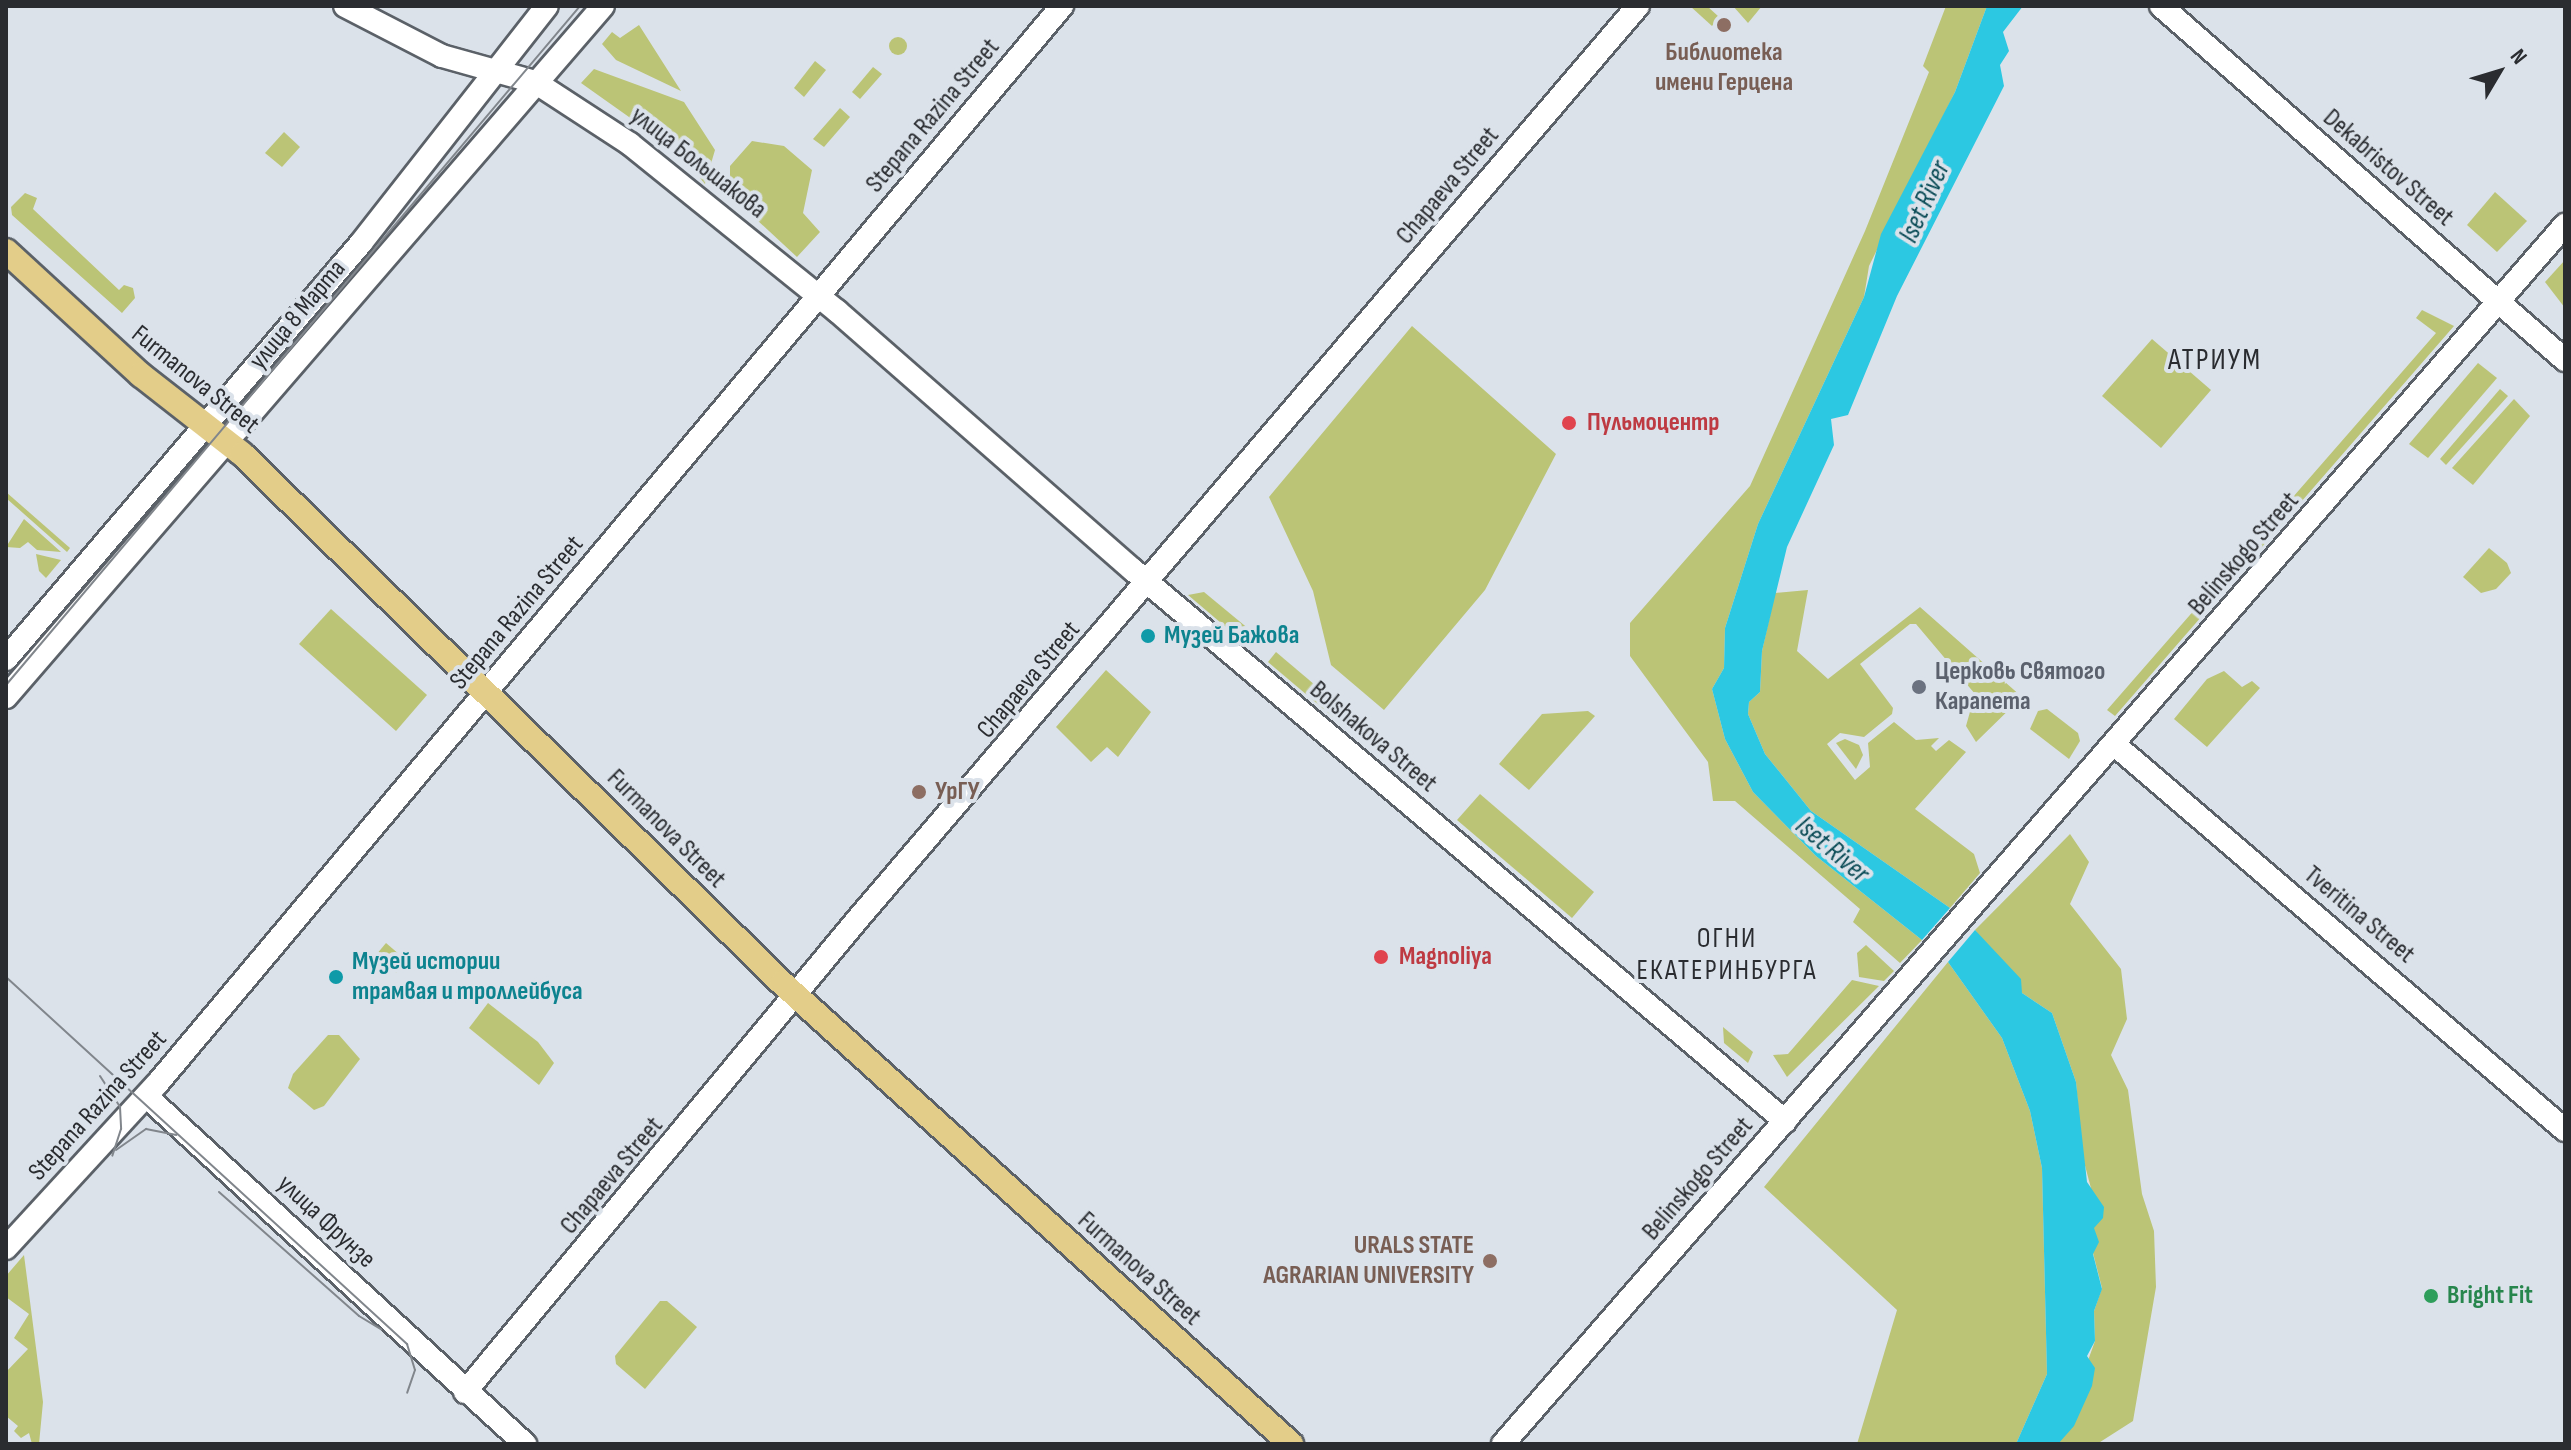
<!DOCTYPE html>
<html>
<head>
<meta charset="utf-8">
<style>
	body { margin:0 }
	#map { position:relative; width:2571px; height:1450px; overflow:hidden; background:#dbe2ea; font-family:"Sofia Sans Condensed",sans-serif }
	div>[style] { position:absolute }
	.green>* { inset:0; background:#bbc476 }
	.round { border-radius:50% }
	.water>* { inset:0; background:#2cc8e2 }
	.roads { filter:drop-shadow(2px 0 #5b6168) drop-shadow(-2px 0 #5b6168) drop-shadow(0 2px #5b6168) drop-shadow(0 -2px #5b6168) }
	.secondary>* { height:22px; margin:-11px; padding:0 11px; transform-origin:11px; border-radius:11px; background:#fff }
	.primary>* { height:24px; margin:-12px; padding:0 12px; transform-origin:12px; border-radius:12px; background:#e3cd89 }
	.tram>* { height:2px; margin:-1px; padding:0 1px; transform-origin:1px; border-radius:1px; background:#81868c }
	.dots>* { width:22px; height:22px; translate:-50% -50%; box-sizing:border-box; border:4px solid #dbe2ea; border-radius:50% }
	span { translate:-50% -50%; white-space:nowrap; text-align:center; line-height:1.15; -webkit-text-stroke:8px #dbe2ea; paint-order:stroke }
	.education-label { font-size:26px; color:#785e54; font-weight:700 }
	.left { translate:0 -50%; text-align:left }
	.right { translate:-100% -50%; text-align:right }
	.street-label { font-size:26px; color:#2a2c30 }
	.health-label { font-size:26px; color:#be3a42; font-weight:700 }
	.culture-label { font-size:26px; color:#0d838f; font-weight:700 }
	.worship-label { font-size:26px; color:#5b616d; font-weight:700 }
	.leisure-label { font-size:26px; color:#27864d; font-weight:700 }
	.water-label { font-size:28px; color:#094a55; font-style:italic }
	.neighbourhood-label { font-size:28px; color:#2a2c30; letter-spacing:2px }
	.quarter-label { font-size:30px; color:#2a2c30; letter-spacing:2px }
	.frame { position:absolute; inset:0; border:8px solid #2a2c30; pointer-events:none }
	.north { position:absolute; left:2459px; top:32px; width:80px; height:80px; -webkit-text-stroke:6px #dbe2ea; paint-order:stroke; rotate:52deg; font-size:22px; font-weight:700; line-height:32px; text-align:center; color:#2a2c30 }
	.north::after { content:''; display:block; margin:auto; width:28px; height:36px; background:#2a2c30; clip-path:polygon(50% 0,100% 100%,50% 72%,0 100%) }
</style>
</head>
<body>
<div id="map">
	<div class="green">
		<div style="clip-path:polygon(1690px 6px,1707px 6px,1719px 17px,1712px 26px)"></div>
		<div style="clip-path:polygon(1733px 6px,1762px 6px,1748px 23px)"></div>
		<div style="clip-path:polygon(1946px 6px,1987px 6px,1955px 92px,1869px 266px,1864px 297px,1758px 524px,1725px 628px,1724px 668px,1712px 689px,1725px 739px,1753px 792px,1816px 856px,1922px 940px,1900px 963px,1853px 922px,1860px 909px,1735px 801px,1713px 801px,1708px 762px,1630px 656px,1630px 623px,1750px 486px,1865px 231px,1929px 72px,1923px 66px)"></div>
		<div style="clip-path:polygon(639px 25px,681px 91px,616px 60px,602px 44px,612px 32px,620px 38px)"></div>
		<div class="round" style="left:889px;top:37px;width:18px;height:18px"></div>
		<div style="clip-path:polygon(815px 61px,826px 70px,804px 97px,794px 88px)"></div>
		<div style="clip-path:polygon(873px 67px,882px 74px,860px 99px,852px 92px)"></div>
		<div style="clip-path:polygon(594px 69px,684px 102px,715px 150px,705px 184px,677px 151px,581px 83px)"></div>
		<div style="clip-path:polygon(840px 108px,850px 117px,824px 147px,813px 139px)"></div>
		<div style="clip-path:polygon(284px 132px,300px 147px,282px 167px,265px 153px)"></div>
		<div style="clip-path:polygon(752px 141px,784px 146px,812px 170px,803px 213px,820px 232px,797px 257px,730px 195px,730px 166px)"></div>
		<div style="clip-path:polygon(2495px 192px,2527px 221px,2497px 252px,2467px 225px)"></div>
		<div style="clip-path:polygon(25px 193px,37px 198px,33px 209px,119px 290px,124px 285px,133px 288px,135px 298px,122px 313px,12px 215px,11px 207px)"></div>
		<div style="clip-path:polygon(2565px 260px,2565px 308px,2545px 282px)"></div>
		<div style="clip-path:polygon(2422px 310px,2454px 326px,2115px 716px,2107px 710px,2436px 333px,2416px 318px)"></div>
		<div style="clip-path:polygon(1412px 326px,1556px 454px,1485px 590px,1384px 710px,1331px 665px,1313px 591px,1269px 497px)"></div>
		<div style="clip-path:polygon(2152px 339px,2211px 390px,2161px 448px,2102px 396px)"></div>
		<div style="clip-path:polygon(2478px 363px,2497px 378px,2428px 458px,2409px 444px)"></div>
		<div style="clip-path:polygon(2500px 389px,2508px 396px,2446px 465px,2440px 459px)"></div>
		<div style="clip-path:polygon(2514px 399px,2530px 416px,2473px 485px,2452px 468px)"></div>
		<div style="clip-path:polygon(6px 492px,70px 548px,67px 552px,6px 498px)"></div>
		<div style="clip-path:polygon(24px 519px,61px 552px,37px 550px,28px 542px,20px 548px,6px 547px)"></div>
		<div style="clip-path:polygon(2489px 548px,2507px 563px,2511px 573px,2496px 589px,2481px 593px,2463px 577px)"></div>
		<div style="clip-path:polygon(36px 554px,61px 560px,46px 578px,39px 571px)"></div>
		<div style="clip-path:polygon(1808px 590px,1797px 651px,1828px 679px,1920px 607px,2022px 697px,1976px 742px,1966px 726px,1975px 694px,1916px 624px,1910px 624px,1860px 664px,1893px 708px,1892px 714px,1864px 737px,1840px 733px,1827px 744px,1855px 780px,1870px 767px,1868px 743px,1894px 722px,1916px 740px,1939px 738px,1931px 746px,1936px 751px,1949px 740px,1966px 752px,1915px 809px,1974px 854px,1980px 873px,1950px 908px,1811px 811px,1765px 754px,1748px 714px,1749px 702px,1760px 692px,1762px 651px,1775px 593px)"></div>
		<div style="clip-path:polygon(1204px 592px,1256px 635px,1247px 645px,1188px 595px)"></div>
		<div style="clip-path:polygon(331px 609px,427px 695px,396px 731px,299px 644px)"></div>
		<div style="clip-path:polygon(1276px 652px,1341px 707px,1333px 717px,1268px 662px)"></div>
		<div style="clip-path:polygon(1106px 670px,1151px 712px,1118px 757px,1107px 747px,1091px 762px,1056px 727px)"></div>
		<div style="clip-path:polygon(2224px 671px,2242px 687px,2252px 681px,2260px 688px,2207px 747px,2174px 719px,2207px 679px)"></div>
		<div style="clip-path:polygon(2047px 709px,2078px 733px,2080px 741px,2069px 759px,2030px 729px,2038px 711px)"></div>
		<div style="clip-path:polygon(1588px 711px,1595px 716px,1529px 790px,1499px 764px,1542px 714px)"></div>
		<div style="clip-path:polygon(1845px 739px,1859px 745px,1863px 755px,1856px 769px,1836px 743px)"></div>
		<div style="clip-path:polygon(1480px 794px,1594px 892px,1572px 918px,1457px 820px)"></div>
		<div style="clip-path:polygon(2070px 834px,2089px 862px,2070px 904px,2121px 969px,2127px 1019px,2111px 1055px,2128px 1090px,2142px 1194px,2154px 1231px,2156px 1287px,2133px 1421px,2097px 1444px,2058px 1444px,2095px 1341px,2094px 1311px,2102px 1288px,2093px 1253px,2093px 1196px,2082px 1154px,2076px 1082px,2052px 1013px,2022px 993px,1975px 930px)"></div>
		<div style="clip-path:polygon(386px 943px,407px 961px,396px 973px,376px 955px)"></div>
		<div style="clip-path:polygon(1866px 945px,1894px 971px,1884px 981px,1859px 977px,1857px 953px)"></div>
		<div style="clip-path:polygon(1948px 962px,2002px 1038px,2030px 1111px,2042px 1168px,2047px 1374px,2016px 1444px,1857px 1444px,1897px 1310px,1764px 1187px)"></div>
		<div style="clip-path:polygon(1852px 980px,1879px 986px,1787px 1077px,1773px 1055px,1788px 1054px)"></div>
		<div style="clip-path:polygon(488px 1003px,538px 1042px,554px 1063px,539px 1085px,469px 1028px)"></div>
		<div style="clip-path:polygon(1723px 1027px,1753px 1052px,1748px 1063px,1724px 1043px)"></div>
		<div style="clip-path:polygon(328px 1035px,339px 1035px,360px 1059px,324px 1106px,314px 1110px,288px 1088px,293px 1074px)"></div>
		<div style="clip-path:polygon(24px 1255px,43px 1402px,39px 1444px,32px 1444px,29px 1433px,21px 1438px,14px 1431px,18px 1426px,6px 1416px,6px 1372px,28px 1349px,14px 1338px,29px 1314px,6px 1297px,6px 1276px)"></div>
		<div style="clip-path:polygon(660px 1301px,667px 1301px,697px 1327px,645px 1389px,616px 1364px,615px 1356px)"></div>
	</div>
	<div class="water">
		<div style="clip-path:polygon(1987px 6px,2023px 6px,2003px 32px,2009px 51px,2000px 65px,2004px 86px,1897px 296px,1848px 415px,1831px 419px,1834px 445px,1787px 547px,1762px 651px,1760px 692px,1749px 702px,1748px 714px,1765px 754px,1811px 811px,1950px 908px,1922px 940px,1816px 856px,1753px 792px,1725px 739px,1712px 689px,1724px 668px,1725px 628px,1758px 524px,1864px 297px,1881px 234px,1955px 92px)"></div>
		<div style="clip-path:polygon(1975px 930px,2021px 979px,2022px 993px,2052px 1013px,2076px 1082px,2087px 1182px,2104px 1207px,2103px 1218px,2094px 1228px,2099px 1242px,2093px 1254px,2102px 1289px,2094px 1311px,2095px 1341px,2087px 1356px,2095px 1368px,2092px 1386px,2074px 1426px,2058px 1444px,2016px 1444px,2047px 1374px,2042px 1168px,2030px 1111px,2002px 1038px,1948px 962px)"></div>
	</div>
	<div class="roads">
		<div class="secondary">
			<div style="left:345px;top:6px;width:109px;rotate:27.3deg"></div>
			<div style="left:442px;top:56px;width:97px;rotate:15.6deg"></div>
			<div style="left:535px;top:82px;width:113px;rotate:33.1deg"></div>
			<div style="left:630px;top:144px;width:266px;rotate:38.9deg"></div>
			<div style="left:837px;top:311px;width:393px;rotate:41.2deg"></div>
			<div style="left:1133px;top:570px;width:854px;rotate:40.2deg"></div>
			<div style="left:2161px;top:6px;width:537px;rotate:41.23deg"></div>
			<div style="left:6px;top:659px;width:547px;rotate:-49.52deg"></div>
			<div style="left:361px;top:243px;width:301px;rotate:-51.9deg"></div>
			<div style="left:6px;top:697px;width:913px;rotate:-49.17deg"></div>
			<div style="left:2115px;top:745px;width:592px;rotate:40.55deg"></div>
			<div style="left:146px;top:1096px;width:515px;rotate:42.56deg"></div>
			<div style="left:6px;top:1248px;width:223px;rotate:-47.4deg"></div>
			<div style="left:157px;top:1084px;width:1408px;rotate:-49.99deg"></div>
			<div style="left:465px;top:1392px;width:614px;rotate:-50.29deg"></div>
			<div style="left:857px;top:920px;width:1202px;rotate:-49.49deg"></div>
			<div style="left:1503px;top:1444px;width:1617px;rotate:-48.94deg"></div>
		</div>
		<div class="primary">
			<div style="left:6px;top:251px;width:183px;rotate:42.6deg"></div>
			<div style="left:141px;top:375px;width:128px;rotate:38deg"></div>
			<div style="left:242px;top:454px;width:756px;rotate:44.41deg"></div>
			<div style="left:782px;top:983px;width:687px;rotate:42.17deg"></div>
		</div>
	</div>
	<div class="tram">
		<div style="left:6px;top:685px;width:889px;rotate:-49.79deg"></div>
		<div style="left:6px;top:977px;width:544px;rotate:42.47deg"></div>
		<div style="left:407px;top:1344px;width:27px;rotate:73deg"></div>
		<div style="left:415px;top:1370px;width:24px;rotate:109deg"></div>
		<div style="left:100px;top:1076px;width:37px;rotate:57deg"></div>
		<div style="left:120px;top:1107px;width:22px;rotate:87deg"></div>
		<div style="left:121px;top:1129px;width:28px;rotate:108deg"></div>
		<div style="left:116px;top:1150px;width:37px;rotate:-35deg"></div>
		<div style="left:146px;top:1129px;width:31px;rotate:11deg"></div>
		<div style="left:219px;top:1192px;width:187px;rotate:41.5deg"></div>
		<div style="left:359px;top:1316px;width:26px;rotate:31deg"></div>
	</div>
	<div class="dots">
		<div style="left:1724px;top:25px;background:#8d6e63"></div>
		<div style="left:1569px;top:423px;background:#e0444e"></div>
		<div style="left:1148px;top:636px;background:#0f9aa8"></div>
		<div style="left:1919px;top:687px;background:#6b7280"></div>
		<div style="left:919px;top:792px;background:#8d6e63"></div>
		<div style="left:1381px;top:957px;background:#e0444e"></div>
		<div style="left:336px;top:977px;background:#0f9aa8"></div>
		<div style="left:1490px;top:1261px;background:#8d6e63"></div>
		<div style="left:2431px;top:1296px;background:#2e9e5b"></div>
	</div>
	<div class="education-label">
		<span style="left:1724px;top:68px">Библиотека<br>имени Герцена</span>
		<span class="left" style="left:935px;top:792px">УрГУ</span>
		<span class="right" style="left:1474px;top:1261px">URALS STATE<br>AGRARIAN UNIVERSITY</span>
	</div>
	<div class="street-label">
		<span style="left:933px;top:116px;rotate:-50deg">Stepana Razina Street</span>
		<span style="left:698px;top:163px;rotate:38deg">улица Большакова</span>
		<span style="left:2388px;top:168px;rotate:41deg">Dekabristov Street</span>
		<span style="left:1448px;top:186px;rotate:-50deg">Chapaeva Street</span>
		<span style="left:298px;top:315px;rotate:-50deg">улица 8 Марта</span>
		<span style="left:195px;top:380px;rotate:39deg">Furmanova Street</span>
		<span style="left:2244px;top:554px;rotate:-49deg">Belinskogo Street</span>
		<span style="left:517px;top:613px;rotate:-50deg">Stepana Razina Street</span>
		<span style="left:1029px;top:680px;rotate:-50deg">Chapaeva Street</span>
		<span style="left:1373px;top:737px;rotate:40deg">Bolshakova Street</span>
		<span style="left:666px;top:829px;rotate:45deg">Furmanova Street</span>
		<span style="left:2359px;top:915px;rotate:40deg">Tveritina Street</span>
		<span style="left:98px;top:1106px;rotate:-48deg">Stepana Razina Street</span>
		<span style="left:612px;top:1176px;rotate:-50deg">Chapaeva Street</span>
		<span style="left:1698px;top:1179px;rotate:-49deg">Belinskogo Street</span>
		<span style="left:326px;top:1222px;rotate:43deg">улица Фрунзе</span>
		<span style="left:1139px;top:1269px;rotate:42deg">Furmanova Street</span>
	</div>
	<div class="health-label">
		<span class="left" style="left:1587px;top:423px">Пульмоцентр</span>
		<span class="left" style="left:1399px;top:957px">Magnoliya</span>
	</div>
	<div class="culture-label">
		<span class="left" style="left:1164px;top:636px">Музей Бажова</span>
		<span class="left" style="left:352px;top:977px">Музей истории<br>трамвая и троллейбуса</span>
	</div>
	<div class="worship-label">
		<span class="left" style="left:1935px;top:687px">Церковь Святого<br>Карапета</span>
	</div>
	<div class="leisure-label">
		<span class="left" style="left:2447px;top:1296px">Bright Fit</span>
	</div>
	<div class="water-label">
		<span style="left:1925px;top:202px;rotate:-66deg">Iset River</span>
		<span style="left:1832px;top:850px;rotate:40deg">Iset River</span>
	</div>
	<div class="neighbourhood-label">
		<span style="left:1727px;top:955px">ОГНИ<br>ЕКАТЕРИНБУРГА</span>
	</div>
	<div class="quarter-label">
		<span style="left:2215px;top:360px">АТРИУМ</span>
	</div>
	<div class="frame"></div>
	<div class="north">N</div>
</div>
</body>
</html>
